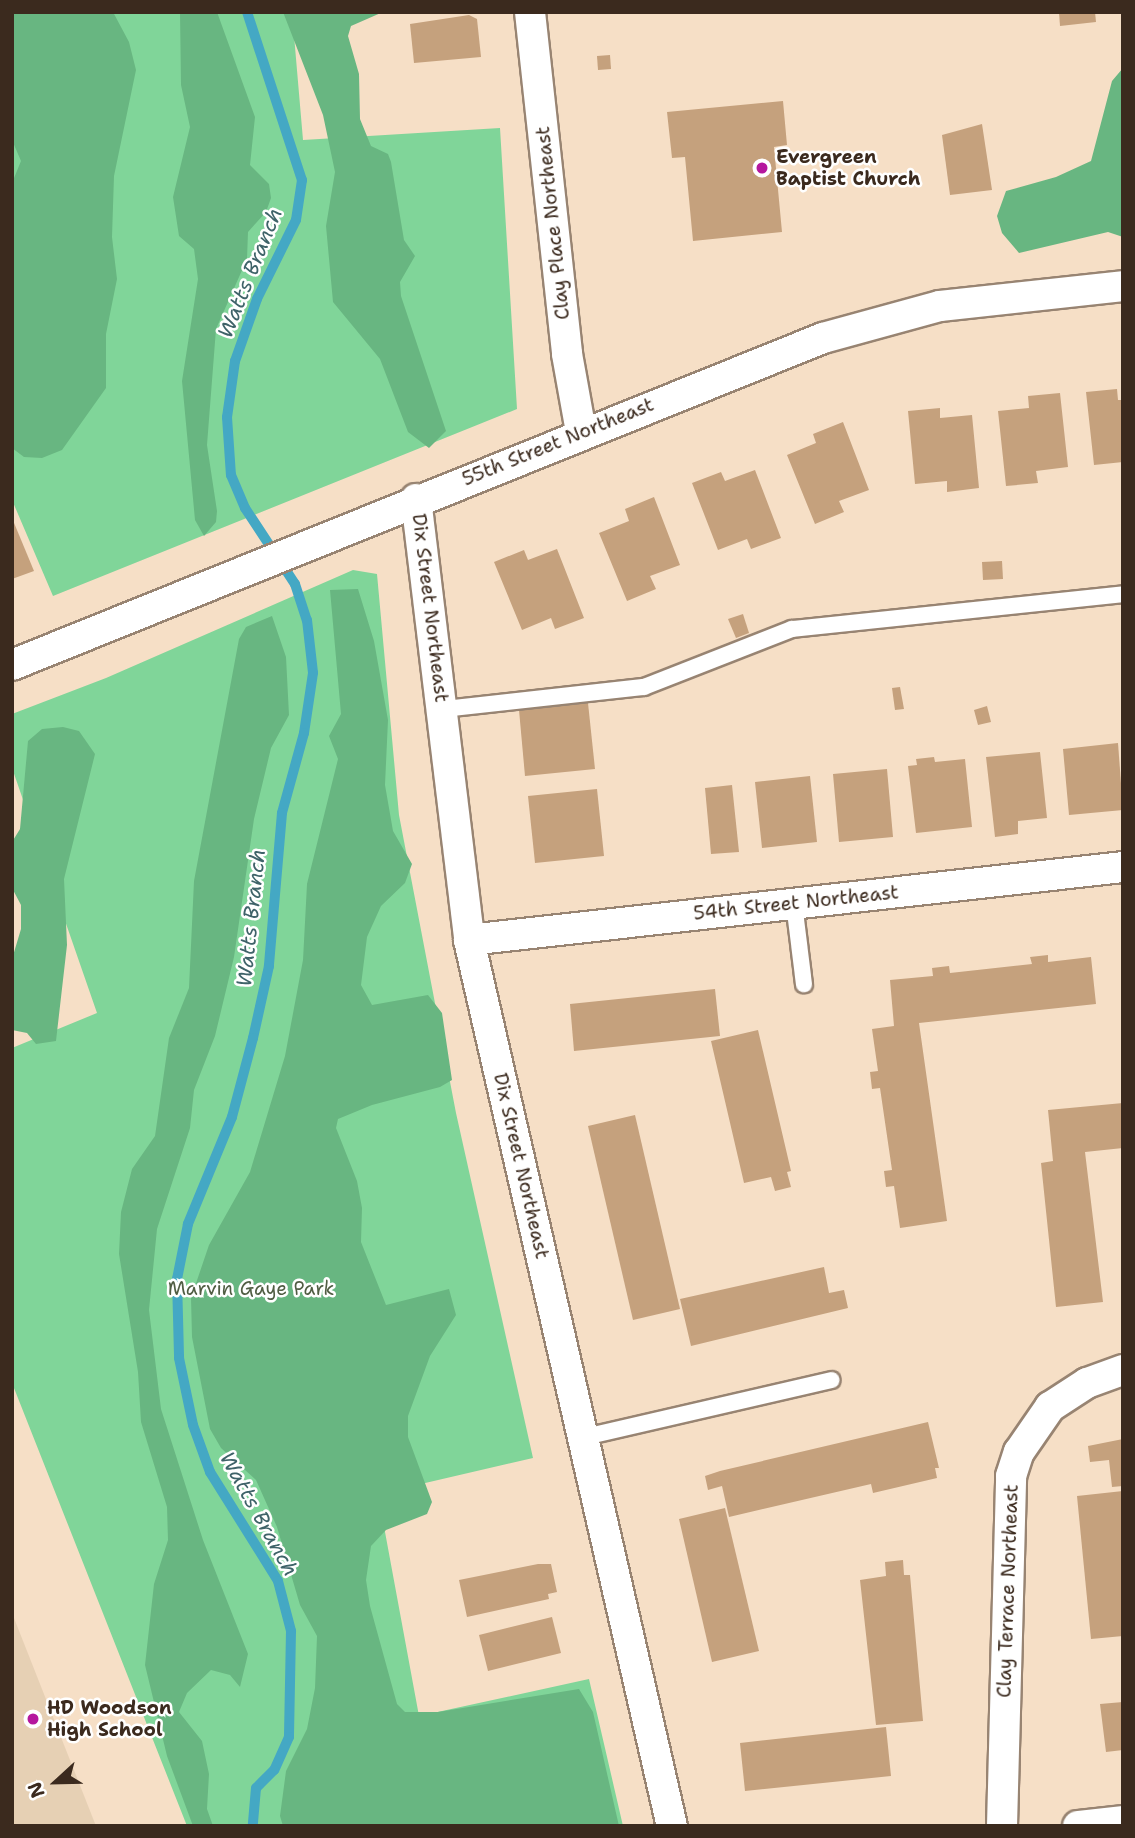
<!DOCTYPE html>
<html>
<head>
<meta charset="utf-8">
<style>
	body { margin:0 }
	#map { position:relative; width:1135px; height:1838px; overflow:hidden; background:#f6dfc6; font-family:"Shantell Sans",sans-serif }
	div>[style] { position:absolute }
	.built>* { inset:0; background:#e6d0b4 }
	.green>* { inset:0; background:#80d599 }
	.forest>* { inset:0; background:#68b681 }
	.stream>* { height:10px; margin:-5px; padding:0 5px; transform-origin:5px; border-radius:5px; background:#44a8c4 }
	.building>* { inset:0; background:#c5a17d }
	.roads { filter:drop-shadow(2px 0 #988472) drop-shadow(-2px 0 #988472) drop-shadow(0 2px #988472) drop-shadow(0 -2px #988472) }
	.service>* { height:16px; margin:-8px; padding:0 8px; transform-origin:8px; border-radius:8px; background:#fff }
	.minor>* { height:30px; margin:-15px; padding:0 15px; transform-origin:15px; border-radius:15px; background:#fff }
	.dots>* { width:19px; height:19px; translate:-50% -50%; box-sizing:border-box; border:4px solid #fff; border-radius:50% }
	span { translate:-50% -50%; white-space:nowrap; text-align:center; line-height:1.15; -webkit-text-stroke:5px #fff; paint-order:stroke }
	.poi-label { font-size:19px; color:#3b2a1e; font-weight:700 }
	.left { translate:0 -50%; text-align:left }
	.street-label { font-size:19px; color:#3b2a1e }
	.park-label { font-size:19px; color:#505d43 }
	.water-label { font-size:21px; color:#3f6369; font-style:italic }
	.frame { position:absolute; inset:0; border:14px solid #3b2a1e; pointer-events:none }
	.north { position:absolute; left:21px; top:1747px; width:70px; height:70px; -webkit-text-stroke:5px #fff; paint-order:stroke; rotate:248deg; font-size:19px; font-weight:700; line-height:28px; text-align:center; color:#3b2a1e }
	.north::after { content:''; display:block; margin:auto; width:24px; height:32px; background:#3b2a1e; clip-path:polygon(50% 0,100% 100%,50% 72%,0 100%) }
</style>
</head>
<body>
<div id="map">
	<div class="built">
		<div style="clip-path:polygon(12px 1613px,96px 1826px,12px 1826px)"></div>
	</div>
	<div class="green">
		<div style="clip-path:polygon(12px 12px,292px 12px,303px 140px,500px 128px,517px 409px,53px 596px,12px 500px)"></div>
		<div style="clip-path:polygon(353px 570px,377px 574px,399px 815px,456px 1113px,533px 1458px,378px 1494px,419px 1716px,589px 1679px,623px 1826px,187px 1826px,12px 1383px,12px 1048px,97px 1013px,12px 768px,12px 714px,106px 678px)"></div>
	</div>
	<div class="forest">
		<div style="clip-path:polygon(12px 12px,113px 12px,129px 42px,136px 70px,114px 176px,112px 237px,117px 279px,106px 334px,106px 388px,62px 450px,42px 458px,24px 457px,12px 448px,12px 183px,21px 161px,12px 140px)"></div>
		<div style="clip-path:polygon(180px 12px,217px 12px,255px 117px,250px 165px,269px 184px,271px 198px,266px 212px,248px 232px,247px 259px,216px 329px,207px 445px,217px 511px,216px 522px,204px 536px,195px 520px,182px 381px,198px 279px,194px 249px,179px 236px,173px 197px,190px 127px,181px 85px)"></div>
		<div style="clip-path:polygon(283px 12px,383px 12px,351px 26px,348px 36px,359px 74px,360px 119px,371px 146px,388px 154px,391px 162px,404px 240px,415px 256px,400px 282px,401px 296px,446px 431px,429px 448px,408px 432px,380px 359px,333px 302px,326px 226px,335px 172px,323px 115px)"></div>
		<div style="clip-path:polygon(1123px 68px,1123px 237px,1108px 232px,1019px 253px,1002px 233px,997px 216px,1006px 191px,1056px 177px,1091px 161px,1112px 81px)"></div>
		<div style="clip-path:polygon(358px 589px,374px 641px,388px 720px,385px 785px,393px 831px,412px 864px,405px 883px,381px 906px,367px 937px,361px 985px,372px 1005px,428px 995px,442px 1013px,452px 1080px,440px 1087px,372px 1105px,338px 1119px,336px 1128px,357px 1181px,362px 1208px,361px 1242px,386px 1305px,449px 1289px,456px 1315px,430px 1356px,408px 1416px,408px 1437px,432px 1502px,427px 1514px,386px 1530px,371px 1546px,366px 1580px,370px 1606px,397px 1704px,405px 1712px,438px 1712px,579px 1689px,593px 1712px,619px 1826px,283px 1826px,280px 1816px,286px 1771px,307px 1729px,315px 1688px,317px 1636px,300px 1605px,277px 1527px,256px 1480px,221px 1448px,210px 1429px,192px 1337px,191px 1298px,209px 1245px,250px 1172px,285px 1056px,303px 960px,307px 884px,338px 759px,329px 736px,341px 714px,330px 590px)"></div>
		<div style="clip-path:polygon(272px 616px,286px 657px,289px 715px,271px 748px,254px 819px,234px 957px,215px 1036px,194px 1090px,190px 1128px,157px 1229px,149px 1310px,161px 1409px,203px 1540px,248px 1654px,240px 1687px,230px 1675px,211px 1670px,187px 1693px,179px 1712px,202px 1741px,209px 1774px,207px 1809px,213px 1826px,193px 1826px,167px 1756px,145px 1665px,154px 1584px,168px 1540px,167px 1507px,141px 1422px,138px 1372px,119px 1254px,121px 1212px,132px 1169px,155px 1136px,169px 1038px,189px 988px,194px 881px,239px 639px,246px 627px)"></div>
		<div style="clip-path:polygon(63px 727px,79px 731px,95px 754px,64px 879px,67px 945px,56px 1041px,36px 1044px,27px 1033px,12px 1030px,12px 959px,21px 929px,21px 905px,12px 888px,12px 842px,20px 829px,28px 741px,42px 729px)"></div>
	</div>
	<div class="stream">
		<div style="left:247px;top:12px;width:177px;rotate:71.9deg"></div>
		<div style="left:302px;top:180px;width:40px;rotate:98.5deg"></div>
		<div style="left:296px;top:220px;width:88px;rotate:116.3deg"></div>
		<div style="left:257px;top:299px;width:66px;rotate:109.5deg"></div>
		<div style="left:235px;top:361px;width:57px;rotate:98.1deg"></div>
		<div style="left:227px;top:417px;width:58px;rotate:86.1deg"></div>
		<div style="left:231px;top:475px;width:36px;rotate:67deg"></div>
		<div style="left:245px;top:508px;width:91px;rotate:56.7deg"></div>
		<div style="left:295px;top:584px;width:38px;rotate:72deg"></div>
		<div style="left:307px;top:620px;width:53px;rotate:83.5deg"></div>
		<div style="left:313px;top:673px;width:61px;rotate:98.5deg"></div>
		<div style="left:304px;top:733px;width:83px;rotate:105.4deg"></div>
		<div style="left:282px;top:813px;width:154px;rotate:94.9deg"></div>
		<div style="left:269px;top:966px;width:74px;rotate:102.5deg"></div>
		<div style="left:253px;top:1038px;width:82px;rotate:104.9deg"></div>
		<div style="left:232px;top:1117px;width:116px;rotate:112.4deg"></div>
		<div style="left:188px;top:1224px;width:56px;rotate:101.3deg"></div>
		<div style="left:177px;top:1279px;width:79px;rotate:88.5deg"></div>
		<div style="left:179px;top:1358px;width:68px;rotate:78.2deg"></div>
		<div style="left:193px;top:1425px;width:50px;rotate:70.1deg"></div>
		<div style="left:210px;top:1472px;width:128px;rotate:58deg"></div>
		<div style="left:278px;top:1581px;width:52px;rotate:75.4deg"></div>
		<div style="left:291px;top:1631px;width:106px;rotate:91.1deg"></div>
		<div style="left:289px;top:1737px;width:36px;rotate:114deg"></div>
		<div style="left:274px;top:1770px;width:25px;rotate:135deg"></div>
		<div style="left:256px;top:1788px;width:38px;rotate:95deg"></div>
	</div>
	<div class="building">
		<div style="clip-path:polygon(1059px 12px,1095px 12px,1096px 22px,1060px 26px)"></div>
		<div style="clip-path:polygon(469px 15px,477px 19px,481px 57px,414px 63px,410px 24px)"></div>
		<div style="clip-path:polygon(610px 55px,611px 69px,598px 70px,597px 56px)"></div>
		<div style="clip-path:polygon(783px 101px,787px 145px,774px 147px,782px 232px,693px 241px,685px 157px,672px 158px,667px 112px)"></div>
		<div style="clip-path:polygon(982px 124px,992px 190px,950px 195px,942px 135px)"></div>
		<div style="clip-path:polygon(1117px 389px,1118px 400px,1123px 400px,1123px 462px,1094px 465px,1086px 392px)"></div>
		<div style="clip-path:polygon(1060px 393px,1068px 467px,1036px 471px,1038px 483px,1006px 486px,998px 411px,1029px 408px,1028px 396px)"></div>
		<div style="clip-path:polygon(940px 408px,940px 418px,972px 415px,979px 488px,947px 492px,947px 481px,915px 484px,908px 411px)"></div>
		<div style="clip-path:polygon(843px 422px,869px 490px,839px 501px,844px 512px,815px 524px,787px 455px,816px 443px,813px 434px)"></div>
		<div style="clip-path:polygon(755px 470px,781px 538px,751px 549px,747px 539px,718px 550px,692px 483px,721px 472px,725px 481px)"></div>
		<div style="clip-path:polygon(654px 497px,680px 565px,650px 576px,656px 589px,627px 601px,599px 533px,629px 521px,625px 509px)"></div>
		<div style="clip-path:polygon(12px 518px,34px 571px,12px 579px)"></div>
		<div style="clip-path:polygon(557px 549px,584px 618px,555px 629px,551px 618px,522px 630px,494px 562px,524px 550px,528px 560px)"></div>
		<div style="clip-path:polygon(1002px 561px,1003px 579px,983px 580px,982px 562px)"></div>
		<div style="clip-path:polygon(743px 614px,749px 633px,736px 638px,728px 619px)"></div>
		<div style="clip-path:polygon(900px 687px,904px 709px,895px 710px,892px 688px)"></div>
		<div style="clip-path:polygon(588px 703px,595px 769px,525px 776px,519px 710px)"></div>
		<div style="clip-path:polygon(987px 706px,991px 722px,978px 725px,974px 710px)"></div>
		<div style="clip-path:polygon(1118px 743px,1123px 810px,1069px 815px,1063px 749px)"></div>
		<div style="clip-path:polygon(1040px 752px,1047px 818px,1018px 821px,1018px 834px,995px 837px,986px 757px)"></div>
		<div style="clip-path:polygon(934px 757px,935px 762px,965px 759px,972px 827px,916px 833px,908px 766px,917px 765px,916px 759px)"></div>
		<div style="clip-path:polygon(887px 769px,893px 837px,839px 842px,833px 774px)"></div>
		<div style="clip-path:polygon(810px 776px,817px 842px,762px 848px,755px 782px)"></div>
		<div style="clip-path:polygon(732px 785px,739px 852px,711px 854px,705px 788px)"></div>
		<div style="clip-path:polygon(597px 789px,604px 856px,535px 863px,528px 796px)"></div>
		<div style="clip-path:polygon(1048px 955px,1048px 962px,1091px 957px,1096px 1004px,919px 1023px,947px 1221px,900px 1228px,894px 1186px,886px 1187px,884px 1171px,892px 1170px,880px 1088px,872px 1089px,870px 1072px,878px 1071px,872px 1029px,894px 1026px,890px 980px,933px 976px,932px 968px,949px 966px,950px 973px,1032px 964px,1030px 957px)"></div>
		<div style="clip-path:polygon(715px 989px,720px 1036px,574px 1051px,570px 1004px)"></div>
		<div style="clip-path:polygon(758px 1030px,791px 1171px,787px 1172px,791px 1187px,775px 1191px,771px 1177px,744px 1183px,711px 1041px)"></div>
		<div style="clip-path:polygon(1123px 1103px,1123px 1148px,1085px 1152px,1103px 1302px,1056px 1307px,1041px 1163px,1053px 1161px,1048px 1110px)"></div>
		<div style="clip-path:polygon(635px 1115px,680px 1309px,633px 1320px,588px 1126px)"></div>
		<div style="clip-path:polygon(824px 1267px,829px 1293px,844px 1290px,848px 1308px,691px 1346px,680px 1299px)"></div>
		<div style="clip-path:polygon(928px 1422px,939px 1468px,935px 1468px,937px 1478px,873px 1493px,871px 1484px,729px 1517px,722px 1486px,708px 1490px,705px 1476px,720px 1471px)"></div>
		<div style="clip-path:polygon(1123px 1439px,1123px 1486px,1112px 1487px,1109px 1460px,1090px 1462px,1088px 1446px)"></div>
		<div style="clip-path:polygon(1123px 1491px,1123px 1636px,1091px 1639px,1077px 1496px)"></div>
		<div style="clip-path:polygon(725px 1508px,759px 1651px,712px 1662px,679px 1519px)"></div>
		<div style="clip-path:polygon(903px 1560px,904px 1575px,910px 1575px,923px 1721px,876px 1725px,860px 1580px,886px 1576px,885px 1562px)"></div>
		<div style="clip-path:polygon(538px 1564px,551px 1564px,557px 1592px,548px 1594px,549px 1599px,467px 1617px,459px 1580px)"></div>
		<div style="clip-path:polygon(552px 1617px,561px 1653px,488px 1671px,479px 1635px)"></div>
		<div style="clip-path:polygon(1123px 1702px,1123px 1750px,1106px 1752px,1100px 1704px)"></div>
		<div style="clip-path:polygon(886px 1727px,891px 1776px,745px 1791px,740px 1743px)"></div>
	</div>
	<div class="roads">
		<div class="service">
			<div style="left:444px;top:709px;width:201px;rotate:-6.3deg"></div>
			<div style="left:644px;top:687px;width:159px;rotate:-21.4deg"></div>
			<div style="left:792px;top:629px;width:333px;rotate:-6deg"></div>
			<div style="left:794px;top:903px;width:82px;rotate:83deg"></div>
			<div style="left:585px;top:1437px;width:253px;rotate:-13deg"></div>
		</div>
		<div class="minor">
			<div style="left:530px;top:12px;width:344px;rotate:83.8deg"></div>
			<div style="left:567px;top:354px;width:79px;rotate:79.8deg"></div>
			<div style="left:416px;top:499px;width:444px;rotate:83.1deg"></div>
			<div style="left:469px;top:940px;width:909px;rotate:77.1deg"></div>
			<div style="left:12px;top:665px;width:874px;rotate:-21.96deg"></div>
			<div style="left:823px;top:338px;width:121px;rotate:-15.3deg"></div>
			<div style="left:940px;top:306px;width:184px;rotate:-6.2deg"></div>
			<div style="left:469px;top:940px;width:658px;rotate:-6.37deg"></div>
			<div style="left:1002px;top:1826px;width:350px;rotate:-88.5deg"></div>
			<div style="left:1011px;top:1476px;width:25px;rotate:-72deg"></div>
			<div style="left:1019px;top:1452px;width:55px;rotate:-55.4deg"></div>
			<div style="left:1050px;top:1407px;width:44px;rotate:-33deg"></div>
			<div style="left:1087px;top:1383px;width:38px;rotate:-20deg"></div>
			<div style="left:1078px;top:1826px;width:45px;rotate:-6.3deg"></div>
		</div>
	</div>
	<div class="dots">
		<div style="left:762px;top:168px;background:#b5179e"></div>
		<div style="left:33px;top:1719px;background:#b5179e"></div>
	</div>
	<div class="poi-label">
		<span class="left" style="left:776px;top:168px">Evergreen<br>Baptist Church</span>
		<span class="left" style="left:47px;top:1719px">HD Woodson<br>High School</span>
	</div>
	<div class="street-label">
		<span style="left:553px;top:223px;rotate:-96deg">Clay Place Northeast</span>
		<span style="left:558px;top:442px;rotate:-22deg">55th Street Northeast</span>
		<span style="left:430px;top:608px;rotate:83deg">Dix Street Northeast</span>
		<span style="left:796px;top:903px;rotate:-6deg">54th Street Northeast</span>
		<span style="left:521px;top:1166px;rotate:77deg">Dix Street Northeast</span>
		<span style="left:1008px;top:1591px;rotate:-88deg">Clay Terrace Northeast</span>
	</div>
	<div class="park-label">
		<span style="left:251px;top:1289px">Marvin Gaye Park</span>
	</div>
	<div class="water-label">
		<span style="left:250px;top:273px;rotate:-68deg">Watts Branch</span>
		<span style="left:251px;top:918px;rotate:-84deg">Watts Branch</span>
		<span style="left:259px;top:1514px;rotate:61deg">Watts Branch</span>
	</div>
	<div class="frame"></div>
	<div class="north">N</div>
</div>
</body>
</html>
